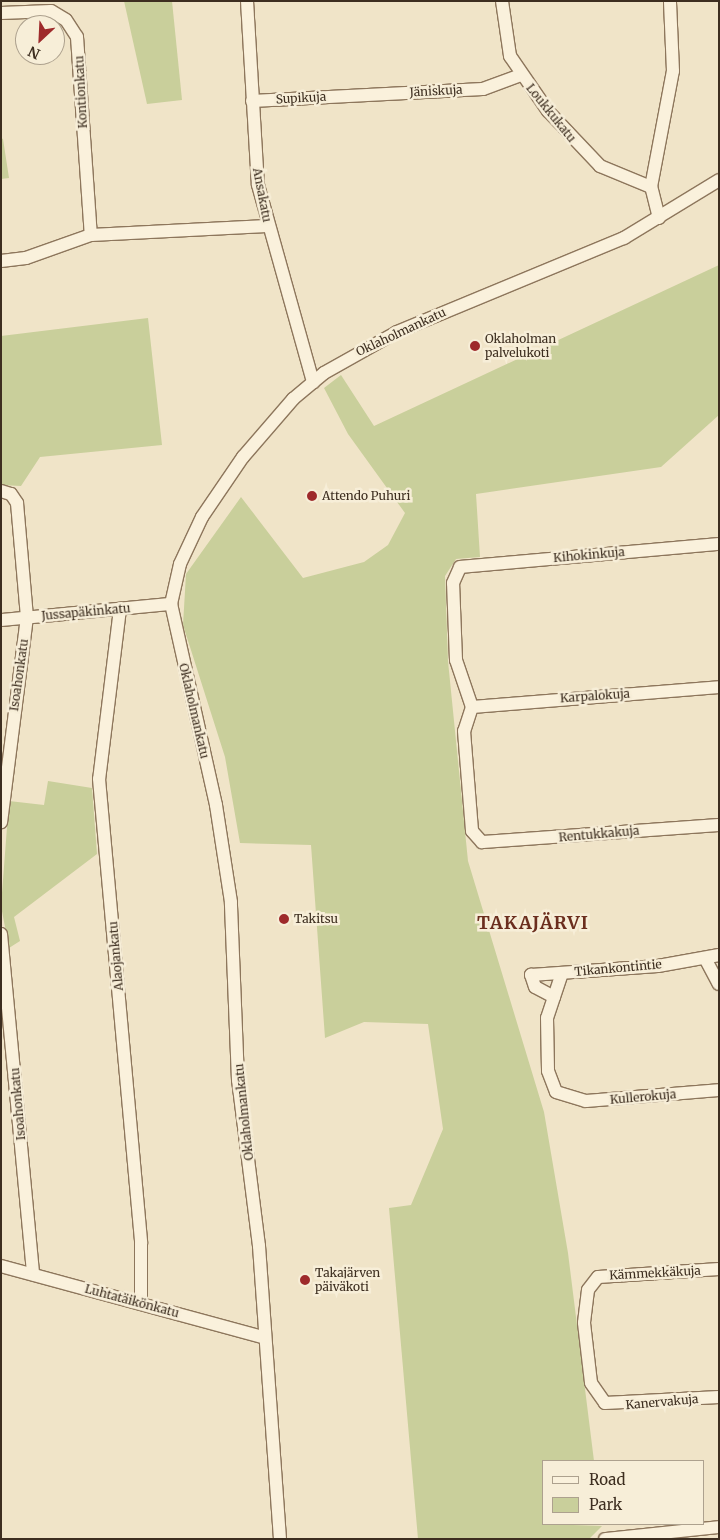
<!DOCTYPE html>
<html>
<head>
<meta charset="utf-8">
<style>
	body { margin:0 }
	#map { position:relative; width:720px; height:1540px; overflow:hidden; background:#f0e4c8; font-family:Merriweather,serif }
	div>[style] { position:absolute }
	.green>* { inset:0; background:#c9cf9b }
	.roads { filter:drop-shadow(1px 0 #8d765c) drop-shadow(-1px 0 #8d765c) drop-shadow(0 1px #8d765c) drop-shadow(0 -1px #8d765c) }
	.minor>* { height:12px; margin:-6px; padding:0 6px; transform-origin:6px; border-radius:6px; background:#faf1dc }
	.dots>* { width:14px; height:14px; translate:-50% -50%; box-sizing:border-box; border:2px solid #f7eed8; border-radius:50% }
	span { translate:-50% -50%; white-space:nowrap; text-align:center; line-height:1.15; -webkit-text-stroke:5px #f7eed8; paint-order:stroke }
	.street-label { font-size:12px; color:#3d2e20 }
	.poi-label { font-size:12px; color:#3d2e20 }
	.left { translate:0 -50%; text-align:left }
	.district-label { font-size:18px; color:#6b2e1e; font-weight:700; letter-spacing:1px }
	.frame { position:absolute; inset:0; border:2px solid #3d2e20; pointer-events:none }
	.legend { position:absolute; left:542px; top:1460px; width:162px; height:65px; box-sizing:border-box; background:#f7eed8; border:1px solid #ada18e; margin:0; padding:6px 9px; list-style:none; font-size:15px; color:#3d2e20 }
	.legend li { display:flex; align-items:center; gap:10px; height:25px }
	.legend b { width:25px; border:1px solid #ada18e }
	.north { position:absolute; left:15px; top:15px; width:50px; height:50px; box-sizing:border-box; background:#f7eed8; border:1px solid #ada18e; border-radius:50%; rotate:205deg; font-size:14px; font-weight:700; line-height:20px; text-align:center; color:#3d2e20 }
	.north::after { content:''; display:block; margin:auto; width:18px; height:22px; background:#9e2a2b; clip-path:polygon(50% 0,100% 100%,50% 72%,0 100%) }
</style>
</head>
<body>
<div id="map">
	<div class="green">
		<div style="clip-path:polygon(124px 1px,172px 1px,182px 100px,147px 104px)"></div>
		<div style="clip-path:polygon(1px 138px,3px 139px,9px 178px,1px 179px)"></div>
		<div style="clip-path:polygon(719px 265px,719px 415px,661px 467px,476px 494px,480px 557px,456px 559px,445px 576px,448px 661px,468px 861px,544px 1112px,568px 1253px,594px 1461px,544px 1461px,544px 1524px,602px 1526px,589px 1539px,418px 1539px,389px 1208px,411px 1205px,443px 1129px,428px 1024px,364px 1022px,325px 1038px,311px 845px,240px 843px,225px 757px,183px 625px,186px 574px,241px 497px,303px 578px,364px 562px,388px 545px,405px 513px,348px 434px,324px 388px,341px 375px,374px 426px)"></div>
		<div style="clip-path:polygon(148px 318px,162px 445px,40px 457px,21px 486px,1px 485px,1px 336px)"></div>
		<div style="clip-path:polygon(48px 781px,92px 788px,97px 854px,14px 917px,20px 941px,9px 948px,1px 906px,9px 801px,44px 805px)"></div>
	</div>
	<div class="roads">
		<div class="minor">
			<div style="left:247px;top:1px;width:184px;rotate:86.6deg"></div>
			<div style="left:258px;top:185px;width:205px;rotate:74.4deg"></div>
			<div style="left:502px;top:1px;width:56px;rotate:81.7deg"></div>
			<div style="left:510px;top:56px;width:67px;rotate:55.4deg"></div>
			<div style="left:548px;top:111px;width:76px;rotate:46.6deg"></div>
			<div style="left:600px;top:166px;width:55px;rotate:22.4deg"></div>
			<div style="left:1px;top:13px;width:50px;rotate:-2.3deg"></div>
			<div style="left:51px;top:11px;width:17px;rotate:31deg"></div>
			<div style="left:66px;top:20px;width:20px;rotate:57deg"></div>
			<div style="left:77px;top:37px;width:198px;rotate:86deg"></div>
			<div style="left:252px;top:101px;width:231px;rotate:-3deg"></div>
			<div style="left:483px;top:89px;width:40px;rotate:-20.2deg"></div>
			<div style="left:659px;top:218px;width:32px;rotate:-104deg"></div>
			<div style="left:651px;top:187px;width:118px;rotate:-79.3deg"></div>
			<div style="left:673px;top:71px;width:70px;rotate:-92.5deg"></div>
			<div style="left:1px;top:261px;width:25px;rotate:-7deg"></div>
			<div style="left:26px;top:258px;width:69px;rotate:-19.5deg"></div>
			<div style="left:91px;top:235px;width:176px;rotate:-2.9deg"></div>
			<div style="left:1px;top:491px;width:10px;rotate:17deg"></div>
			<div style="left:11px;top:494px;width:11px;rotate:56deg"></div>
			<div style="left:17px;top:503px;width:114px;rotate:85deg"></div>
			<div style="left:27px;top:617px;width:207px;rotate:97.2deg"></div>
			<div style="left:120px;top:609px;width:171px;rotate:97deg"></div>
			<div style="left:99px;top:779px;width:466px;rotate:84.8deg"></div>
			<div style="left:141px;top:1243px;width:60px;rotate:90deg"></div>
			<div style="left:1px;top:620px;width:171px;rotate:-5.4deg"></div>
			<div style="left:472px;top:707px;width:50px;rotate:-108.8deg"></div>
			<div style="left:456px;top:660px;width:77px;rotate:-92.2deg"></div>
			<div style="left:453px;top:583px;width:17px;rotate:-66deg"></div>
			<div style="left:460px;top:567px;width:260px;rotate:-5.1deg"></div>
			<div style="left:472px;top:707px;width:25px;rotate:108deg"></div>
			<div style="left:464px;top:731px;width:100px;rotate:85.4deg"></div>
			<div style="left:472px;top:831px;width:15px;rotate:48deg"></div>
			<div style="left:482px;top:842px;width:238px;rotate:-4.1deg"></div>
			<div style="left:472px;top:707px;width:248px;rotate:-4.6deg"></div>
			<div style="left:1px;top:934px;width:342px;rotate:84.6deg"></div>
			<div style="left:706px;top:960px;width:27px;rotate:62deg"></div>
			<div style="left:562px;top:973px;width:47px;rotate:108.4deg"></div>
			<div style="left:547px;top:1018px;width:53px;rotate:88.9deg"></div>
			<div style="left:548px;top:1071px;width:22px;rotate:69deg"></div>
			<div style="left:556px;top:1092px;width:31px;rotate:17deg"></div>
			<div style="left:586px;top:1101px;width:133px;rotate:-4.7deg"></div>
			<div style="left:554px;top:997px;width:21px;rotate:-152deg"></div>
			<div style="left:535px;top:987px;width:13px;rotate:-108deg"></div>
			<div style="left:531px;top:975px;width:127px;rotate:-4.1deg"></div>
			<div style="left:658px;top:966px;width:62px;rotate:-10.2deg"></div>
			<div style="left:1px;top:1266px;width:270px;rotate:15.2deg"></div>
			<div style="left:719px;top:1269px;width:121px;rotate:176.2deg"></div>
			<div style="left:598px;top:1277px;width:16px;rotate:128deg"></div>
			<div style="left:588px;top:1290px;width:33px;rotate:97deg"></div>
			<div style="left:584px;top:1323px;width:60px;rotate:83.3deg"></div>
			<div style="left:591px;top:1383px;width:24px;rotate:55deg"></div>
			<div style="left:605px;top:1403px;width:114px;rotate:-3deg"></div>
			<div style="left:280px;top:1539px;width:294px;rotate:-94.1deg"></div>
			<div style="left:259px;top:1246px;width:167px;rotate:-97.2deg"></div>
			<div style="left:238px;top:1080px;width:178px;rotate:-92.3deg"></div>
			<div style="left:231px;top:902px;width:98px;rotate:-98.8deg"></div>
			<div style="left:216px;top:805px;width:206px;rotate:-102.6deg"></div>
			<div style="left:171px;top:604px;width:41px;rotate:-77.3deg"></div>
			<div style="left:180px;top:564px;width:52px;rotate:-64.9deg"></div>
			<div style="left:202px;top:517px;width:73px;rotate:-55.7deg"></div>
			<div style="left:243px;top:457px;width:77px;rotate:-49.2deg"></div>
			<div style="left:293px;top:399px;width:40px;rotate:-40deg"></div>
			<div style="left:324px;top:373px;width:84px;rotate:-29.3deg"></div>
			<div style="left:397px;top:332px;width:246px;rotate:-22.5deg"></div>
			<div style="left:624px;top:238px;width:111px;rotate:-31.4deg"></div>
			<div style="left:605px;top:1539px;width:115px;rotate:-6deg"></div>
		</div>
	</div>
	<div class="dots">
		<div style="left:475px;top:346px;background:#9e2a2b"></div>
		<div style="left:312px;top:496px;background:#9e2a2b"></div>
		<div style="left:284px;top:919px;background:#9e2a2b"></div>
		<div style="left:305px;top:1280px;background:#9e2a2b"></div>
	</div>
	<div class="street-label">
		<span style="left:436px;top:91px;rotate:-3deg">Jäniskuja</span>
		<span style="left:81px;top:92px;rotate:-93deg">Kontionkatu</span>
		<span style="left:301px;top:98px;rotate:-3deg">Supikuja</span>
		<span style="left:551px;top:113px;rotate:51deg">Loukkukatu</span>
		<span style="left:262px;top:195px;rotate:79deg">Ansakatu</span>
		<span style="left:401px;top:332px;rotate:-25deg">Oklaholmankatu</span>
		<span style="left:589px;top:555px;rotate:-5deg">Kihokinkuja</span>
		<span style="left:86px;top:612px;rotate:-5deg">Jussapäkinkatu</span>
		<span style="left:19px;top:675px;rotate:-82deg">Isoahonkatu</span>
		<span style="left:595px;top:696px;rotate:-4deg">Karpalokuja</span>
		<span style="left:194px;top:711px;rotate:77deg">Oklaholmankatu</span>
		<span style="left:599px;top:834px;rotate:-5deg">Rentukkakuja</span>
		<span style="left:116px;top:956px;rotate:-95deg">Alaojankatu</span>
		<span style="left:618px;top:968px;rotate:-5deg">Tikankontintie</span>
		<span style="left:643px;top:1097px;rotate:-5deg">Kullerokuja</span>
		<span style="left:18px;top:1104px;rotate:-95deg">Isoahonkatu</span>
		<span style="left:244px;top:1112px;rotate:-96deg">Oklaholmankatu</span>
		<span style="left:655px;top:1273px;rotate:-3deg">Kämmekkäkuja</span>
		<span style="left:132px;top:1301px;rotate:15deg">Luhtatäikönkatu</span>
		<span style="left:662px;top:1402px;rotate:-5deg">Kanervakuja</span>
	</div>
	<div class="poi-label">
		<span class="left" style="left:485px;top:346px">Oklaholman<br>palvelukoti</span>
		<span class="left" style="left:322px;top:496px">Attendo Puhuri</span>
		<span class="left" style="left:294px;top:919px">Takitsu</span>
		<span class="left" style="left:315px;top:1280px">Takajärven<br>päiväkoti</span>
	</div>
	<div class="district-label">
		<span style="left:533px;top:923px">TAKAJÄRVI</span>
	</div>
	<div class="frame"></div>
	<ul class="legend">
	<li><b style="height:6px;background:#faf1dc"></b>Road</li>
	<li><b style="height:14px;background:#c9cf9b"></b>Park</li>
	</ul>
	<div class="north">N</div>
</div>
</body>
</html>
